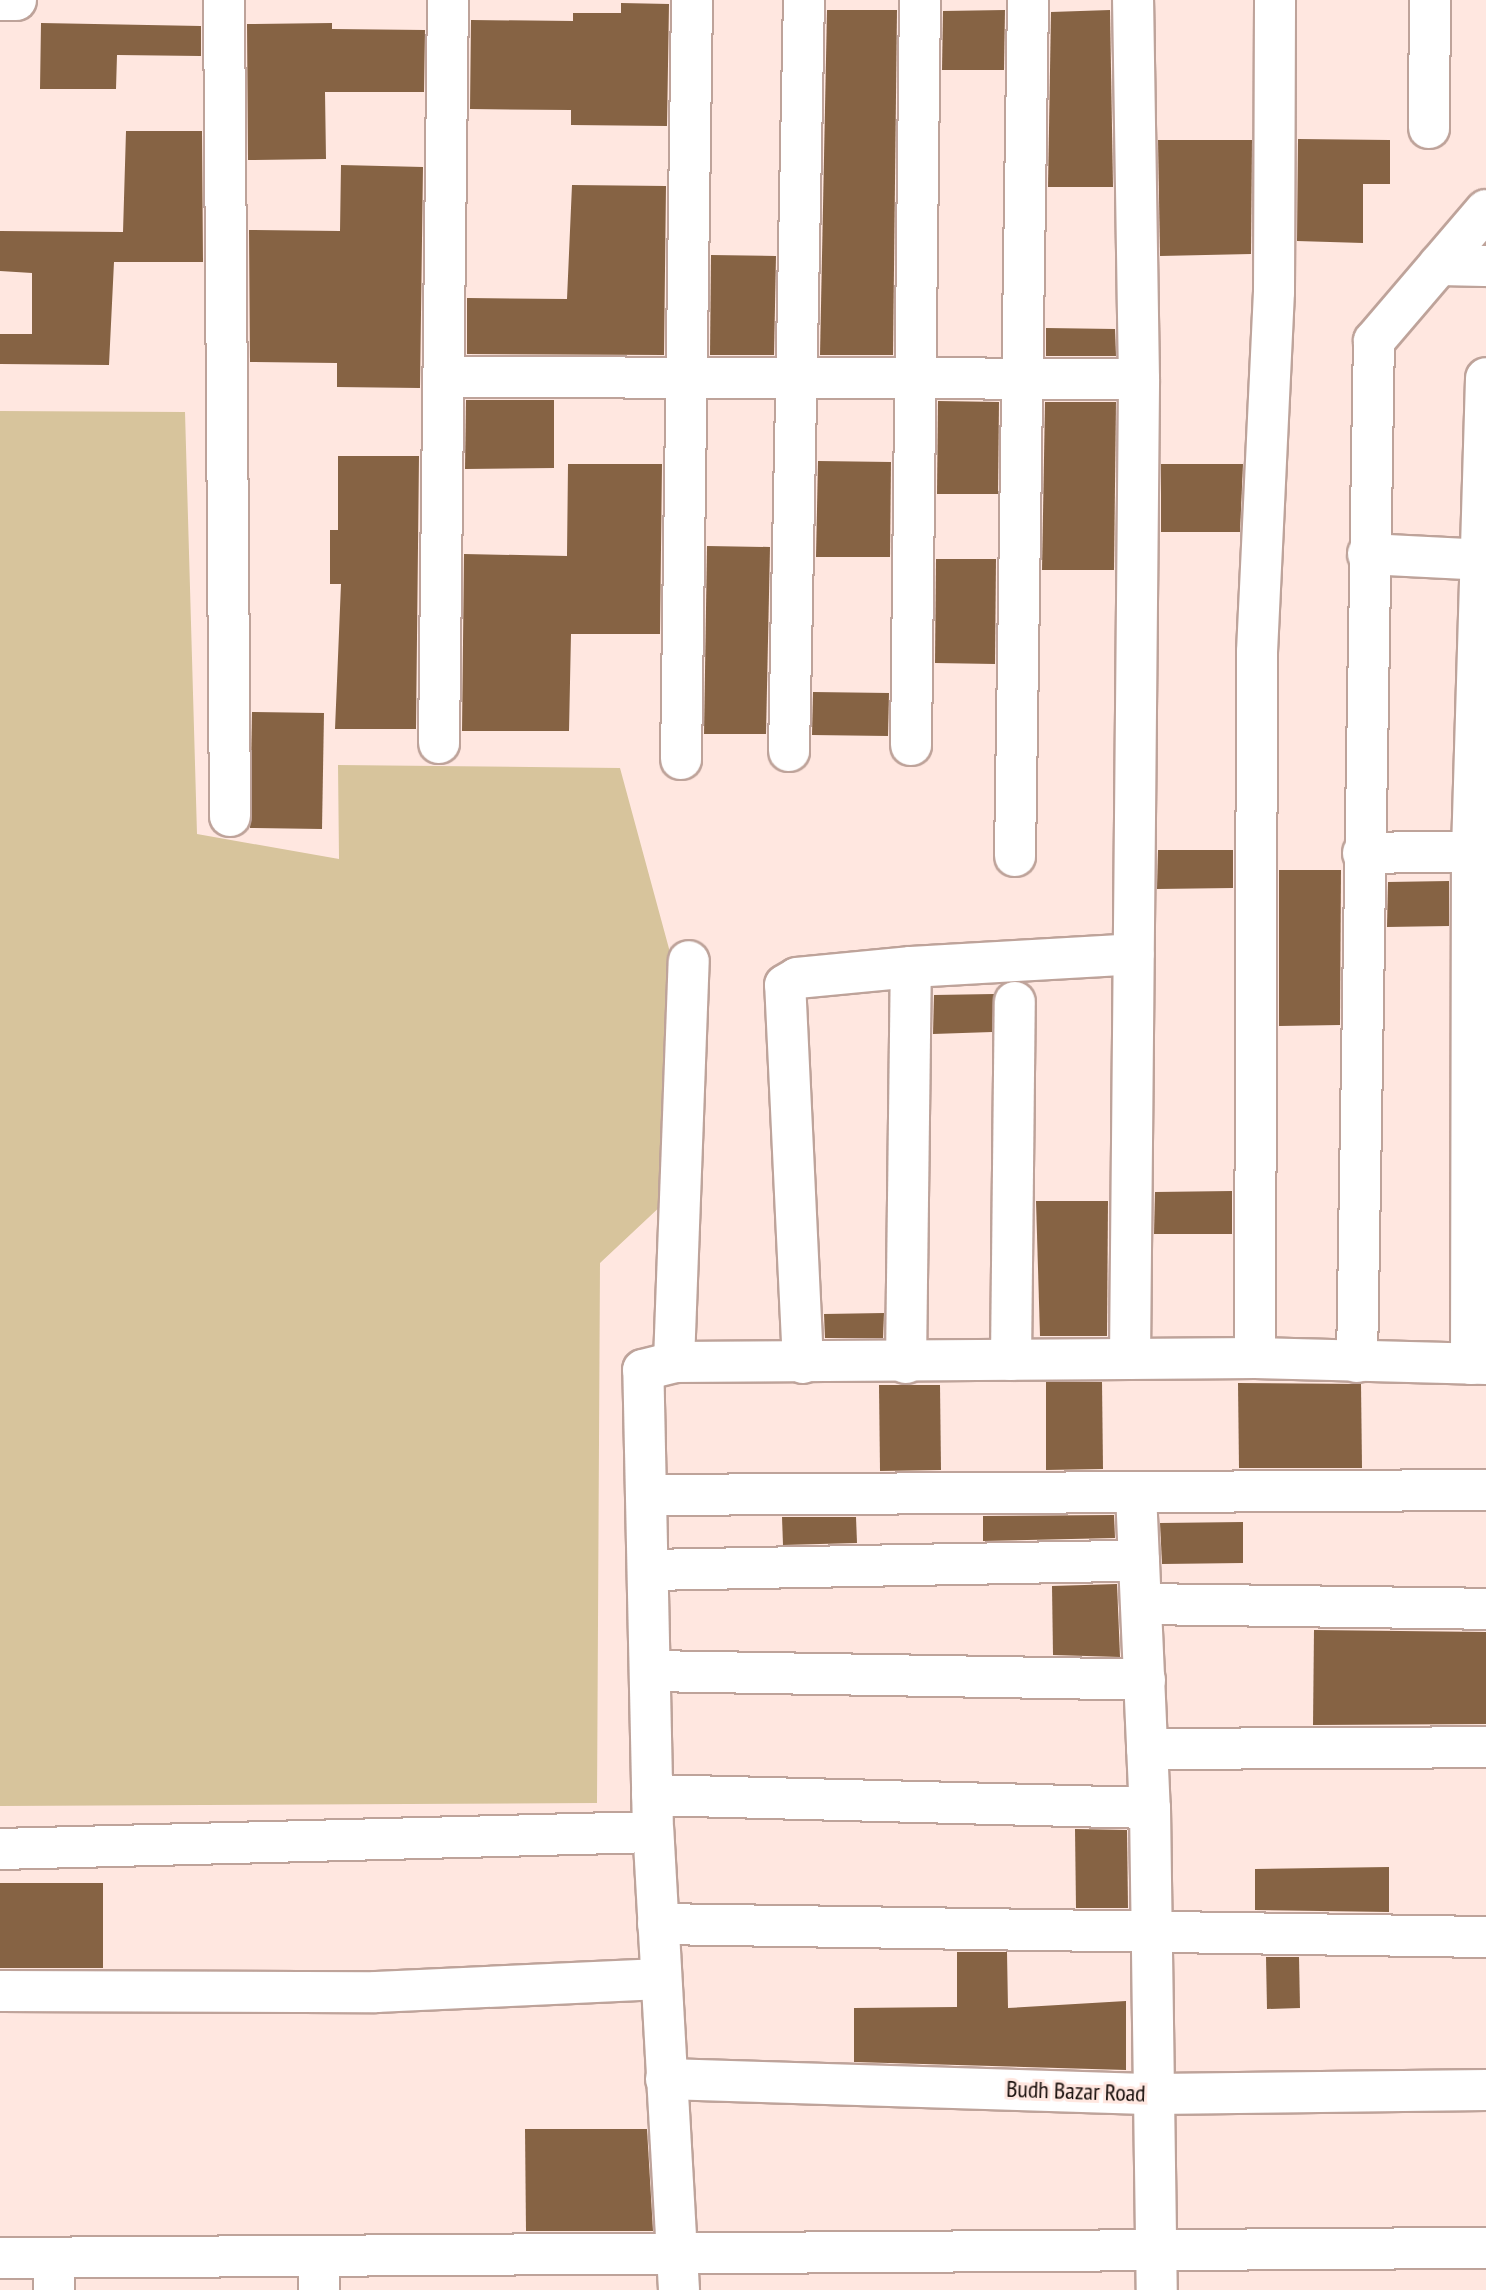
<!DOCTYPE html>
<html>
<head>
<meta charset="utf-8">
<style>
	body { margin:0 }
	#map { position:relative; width:1486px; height:2290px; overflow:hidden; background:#ffe7e0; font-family:"PT Sans Narrow",sans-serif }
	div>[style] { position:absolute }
	.green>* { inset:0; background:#d7c49c }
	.building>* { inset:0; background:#866344 }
	.roads { filter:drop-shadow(2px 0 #bea39a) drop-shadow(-2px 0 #bea39a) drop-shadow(0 2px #bea39a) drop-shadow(0 -2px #bea39a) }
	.minor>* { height:40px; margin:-20px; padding:0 20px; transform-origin:20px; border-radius:20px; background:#fff }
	span { translate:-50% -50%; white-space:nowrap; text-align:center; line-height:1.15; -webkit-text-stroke:6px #ffe7e0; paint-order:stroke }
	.street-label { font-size:24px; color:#180f0c }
</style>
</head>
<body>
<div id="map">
	<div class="green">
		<div style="clip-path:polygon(0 411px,185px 412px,197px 834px,339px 859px,338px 765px,620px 768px,671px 956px,664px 1203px,600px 1263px,597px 1803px,0 1806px)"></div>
	</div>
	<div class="building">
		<div style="clip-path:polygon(621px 3px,669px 4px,667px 126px,571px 125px,571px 110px,470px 109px,471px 20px,573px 21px,573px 13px,621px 13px)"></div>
		<div style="clip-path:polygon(827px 10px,897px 10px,893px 355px,820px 355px)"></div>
		<div style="clip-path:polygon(1005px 10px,1004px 70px,942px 70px,943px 11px)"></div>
		<div style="clip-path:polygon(1110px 10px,1113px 187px,1048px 187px,1051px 12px)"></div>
		<div style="clip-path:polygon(41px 23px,201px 26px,201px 56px,117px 55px,116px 89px,40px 89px)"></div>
		<div style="clip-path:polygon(332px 23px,332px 29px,425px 30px,424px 92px,325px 92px,326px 159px,248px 160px,247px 24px)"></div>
		<div style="clip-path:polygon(126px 131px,202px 131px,203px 262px,114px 262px,109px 365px,0 364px,0 334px,32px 334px,32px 273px,0 271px,0 231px,123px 232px)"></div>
		<div style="clip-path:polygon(1298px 139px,1390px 140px,1390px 184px,1363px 184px,1363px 243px,1297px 241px)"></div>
		<div style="clip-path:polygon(1158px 140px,1252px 140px,1251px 254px,1160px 256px)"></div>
		<div style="clip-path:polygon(341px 165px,423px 167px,420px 388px,337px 387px,337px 363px,250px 362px,249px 230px,340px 231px)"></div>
		<div style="clip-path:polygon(572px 185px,666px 186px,664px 355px,467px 354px,467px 298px,567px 299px)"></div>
		<div style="clip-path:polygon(711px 255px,776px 256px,774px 355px,710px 355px)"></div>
		<div style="clip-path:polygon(1046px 328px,1115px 329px,1116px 356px,1046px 356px)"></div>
		<div style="clip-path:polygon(466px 400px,554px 400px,554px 468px,465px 469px)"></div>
		<div style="clip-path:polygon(938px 401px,999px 402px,998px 494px,937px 494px)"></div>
		<div style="clip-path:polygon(1045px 402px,1116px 402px,1114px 570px,1042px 570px)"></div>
		<div style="clip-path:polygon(338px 456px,419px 456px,416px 729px,335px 729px,341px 584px,330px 584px,330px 530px,338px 530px)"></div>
		<div style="clip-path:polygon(818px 461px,891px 462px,890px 557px,816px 557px)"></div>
		<div style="clip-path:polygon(568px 464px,662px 464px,660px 634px,571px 634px,569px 731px,462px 731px,464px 554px,567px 556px)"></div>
		<div style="clip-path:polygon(1161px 464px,1243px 464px,1240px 532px,1161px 532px)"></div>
		<div style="clip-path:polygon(707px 546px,770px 547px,766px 734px,704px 734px)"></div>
		<div style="clip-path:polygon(936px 559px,996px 559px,995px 664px,935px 663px)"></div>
		<div style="clip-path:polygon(813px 692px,889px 693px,888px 736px,812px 735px)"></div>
		<div style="clip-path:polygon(252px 712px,324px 713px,322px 829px,250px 828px)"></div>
		<div style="clip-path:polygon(1158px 850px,1233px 850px,1233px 888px,1157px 889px)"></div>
		<div style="clip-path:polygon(1279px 870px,1341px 870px,1340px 1025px,1279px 1026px)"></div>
		<div style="clip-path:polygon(1449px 881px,1449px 926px,1387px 927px,1388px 882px)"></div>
		<div style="clip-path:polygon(994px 994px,992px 1032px,933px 1034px,934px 995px)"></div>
		<div style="clip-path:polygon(1232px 1191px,1232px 1234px,1154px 1234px,1155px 1192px)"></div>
		<div style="clip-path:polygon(1036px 1201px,1108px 1201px,1107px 1336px,1040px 1336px)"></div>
		<div style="clip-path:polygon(884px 1313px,883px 1338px,825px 1338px,824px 1314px)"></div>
		<div style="clip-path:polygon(1046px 1382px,1102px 1382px,1103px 1469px,1046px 1470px)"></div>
		<div style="clip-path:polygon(1238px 1383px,1361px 1384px,1362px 1468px,1239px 1468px)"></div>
		<div style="clip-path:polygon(879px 1385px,940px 1385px,941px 1470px,880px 1471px)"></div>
		<div style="clip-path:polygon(1114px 1515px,1115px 1538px,983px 1541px,983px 1516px)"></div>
		<div style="clip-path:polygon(782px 1517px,856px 1517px,857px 1543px,783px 1545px)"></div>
		<div style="clip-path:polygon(1243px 1522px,1243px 1563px,1162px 1564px,1160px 1523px)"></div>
		<div style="clip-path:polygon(1117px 1584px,1120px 1657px,1053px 1655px,1052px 1586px)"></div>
		<div style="clip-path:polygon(1314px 1630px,1486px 1632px,1486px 1724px,1313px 1725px)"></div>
		<div style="clip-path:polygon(1075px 1829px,1127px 1830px,1128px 1908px,1076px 1908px)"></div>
		<div style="clip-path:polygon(1389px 1867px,1389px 1912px,1255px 1910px,1255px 1869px)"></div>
		<div style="clip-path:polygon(0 1883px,103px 1883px,103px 1968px,0 1968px)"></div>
		<div style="clip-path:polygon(957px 1952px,1007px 1952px,1008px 2008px,1126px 2001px,1126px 2070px,854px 2062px,854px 2008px,957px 2007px)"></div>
		<div style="clip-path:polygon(1266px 1957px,1299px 1957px,1300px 2008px,1267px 2009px)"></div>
		<div style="clip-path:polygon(525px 2129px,647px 2129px,653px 2231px,526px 2231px)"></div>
	</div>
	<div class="roads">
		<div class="minor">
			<div style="left:0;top:0;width:16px"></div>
			<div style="left:224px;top:0;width:816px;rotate:89.58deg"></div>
			<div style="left:1429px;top:128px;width:128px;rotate:-89.6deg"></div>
			<div style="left:1439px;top:265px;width:47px;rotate:1.2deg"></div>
			<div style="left:443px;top:377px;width:696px;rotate:0.16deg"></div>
			<div style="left:1368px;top:554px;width:118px;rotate:2.9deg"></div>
			<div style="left:439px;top:743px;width:743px;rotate:-89.31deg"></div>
			<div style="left:911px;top:745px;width:745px;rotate:-89.31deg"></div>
			<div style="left:789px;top:751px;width:751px;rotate:-88.86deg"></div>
			<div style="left:681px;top:759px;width:759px;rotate:-89.17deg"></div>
			<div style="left:1363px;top:853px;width:123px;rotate:-0.9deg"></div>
			<div style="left:1015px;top:856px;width:856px;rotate:-89.13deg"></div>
			<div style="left:1255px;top:1358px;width:706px;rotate:-89.84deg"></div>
			<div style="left:1257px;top:652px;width:360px;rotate:-87.3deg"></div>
			<div style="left:1274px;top:292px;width:292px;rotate:-89.8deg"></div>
			<div style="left:1130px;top:1359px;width:980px;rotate:-89.47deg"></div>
			<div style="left:1139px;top:379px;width:379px;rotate:-90.9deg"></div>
			<div style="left:1011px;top:1360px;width:358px;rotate:-89.4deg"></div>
			<div style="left:674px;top:1362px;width:401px;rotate:-87.9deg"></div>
			<div style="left:1357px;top:1362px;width:1021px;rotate:-89.05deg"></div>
			<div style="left:1374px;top:341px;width:172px;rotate:-49.5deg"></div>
			<div style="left:803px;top:1363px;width:378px;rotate:-92.7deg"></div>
			<div style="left:785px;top:985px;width:14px;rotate:-30deg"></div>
			<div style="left:797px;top:978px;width:115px;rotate:-5.5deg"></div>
			<div style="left:911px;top:967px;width:223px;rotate:-3.3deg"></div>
			<div style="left:906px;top:1363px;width:396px;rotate:-89.3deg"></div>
			<div style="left:1471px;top:1364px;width:513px;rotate:-89.89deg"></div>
			<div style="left:1472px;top:851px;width:473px;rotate:-88.3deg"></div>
			<div style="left:1136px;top:1493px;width:315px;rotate:87.5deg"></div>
			<div style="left:1150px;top:1808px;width:482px;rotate:89.2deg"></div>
			<div style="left:646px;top:1495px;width:840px;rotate:-0.34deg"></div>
			<div style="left:649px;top:1570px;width:490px;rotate:-1.1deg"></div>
			<div style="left:1141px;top:1604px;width:345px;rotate:0.8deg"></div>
			<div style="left:650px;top:1671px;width:495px;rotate:1deg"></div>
			<div style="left:1147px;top:1749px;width:339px;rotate:-0.3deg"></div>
			<div style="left:652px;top:1795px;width:498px;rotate:1.5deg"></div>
			<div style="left:0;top:1849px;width:653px;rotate:-1.49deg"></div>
			<div style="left:658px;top:1924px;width:828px;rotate:0.9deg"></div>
			<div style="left:0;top:1991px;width:376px;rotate:0.2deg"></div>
			<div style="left:376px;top:1992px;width:285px;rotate:-2.6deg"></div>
			<div style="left:666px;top:2079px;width:488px;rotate:1.8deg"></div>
			<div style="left:1154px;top:2094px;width:332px;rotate:-0.7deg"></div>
			<div style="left:319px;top:2256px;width:34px;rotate:90deg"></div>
			<div style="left:0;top:2258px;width:1486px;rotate:-0.39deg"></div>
			<div style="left:54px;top:2258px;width:32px;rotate:90deg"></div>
			<div style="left:679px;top:2290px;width:459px;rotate:-93.2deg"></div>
			<div style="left:653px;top:1832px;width:462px;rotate:-91.2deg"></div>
			<div style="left:643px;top:1370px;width:32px;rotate:-14deg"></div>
			<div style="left:674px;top:1362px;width:581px;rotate:-0.39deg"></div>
			<div style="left:1255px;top:1358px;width:231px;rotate:1.5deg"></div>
		</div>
	</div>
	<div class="street-label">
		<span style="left:1076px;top:2091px;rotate:2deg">Budh Bazar Road</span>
	</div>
</div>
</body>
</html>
